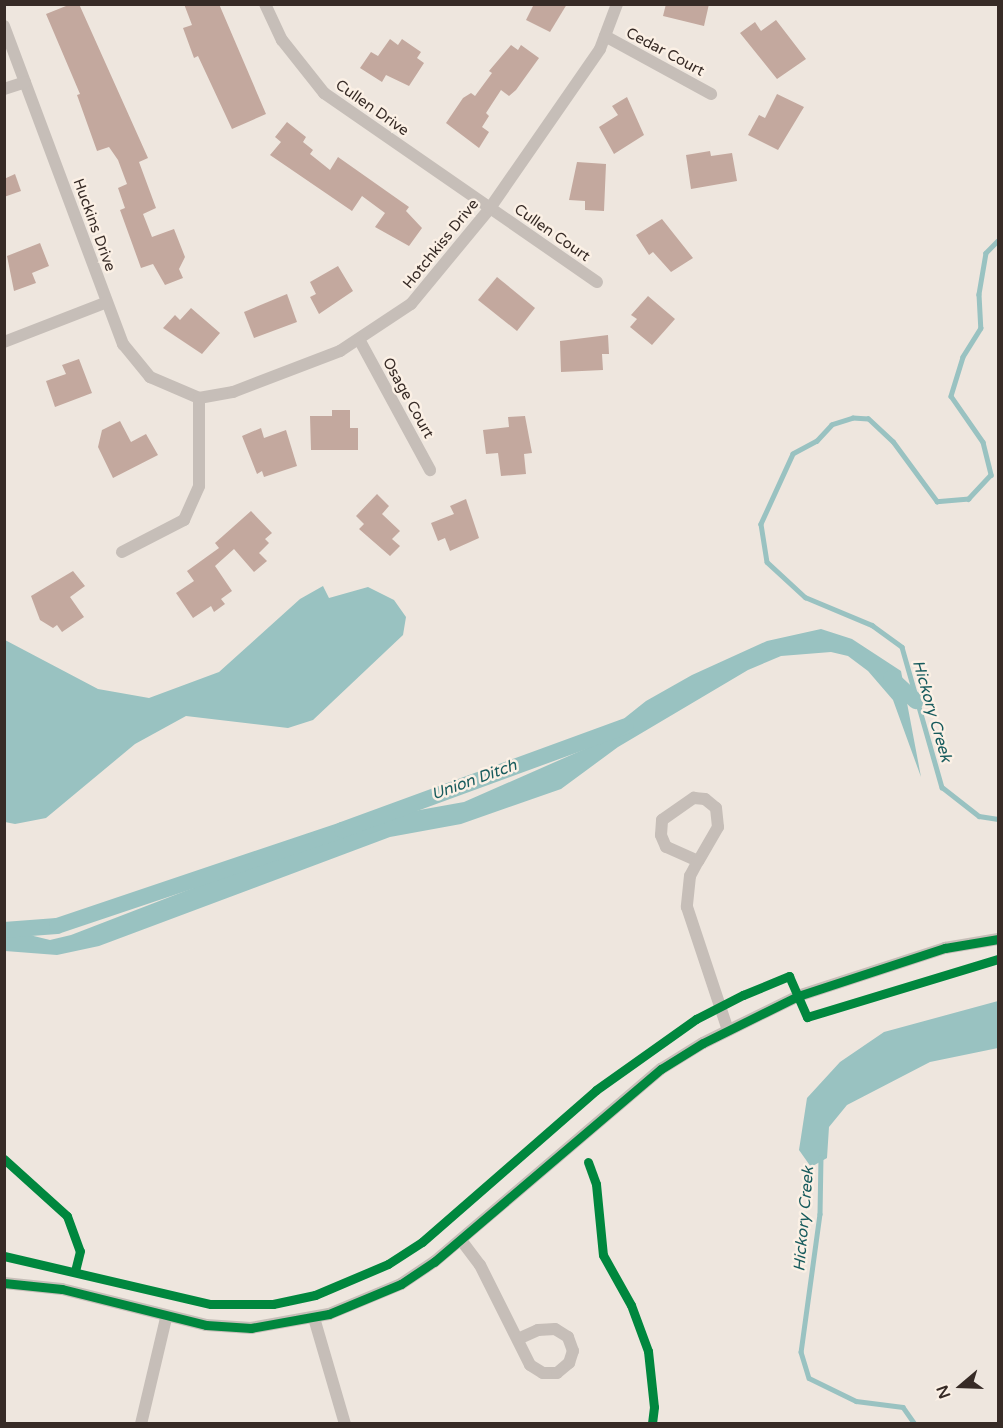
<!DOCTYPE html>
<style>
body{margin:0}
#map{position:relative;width:1003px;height:1428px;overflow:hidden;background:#eee6de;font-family:"Varela Round",sans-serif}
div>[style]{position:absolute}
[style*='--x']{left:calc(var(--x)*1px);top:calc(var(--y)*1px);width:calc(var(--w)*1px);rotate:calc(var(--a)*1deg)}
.water>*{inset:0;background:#99c2c1}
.stream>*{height:4.5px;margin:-2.25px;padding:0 2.25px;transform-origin:2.25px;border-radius:2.25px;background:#99c2c1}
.canal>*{height:16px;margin:-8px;padding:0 8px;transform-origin:8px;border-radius:8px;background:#99c2c1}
.building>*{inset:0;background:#c3a89e}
.minor>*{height:12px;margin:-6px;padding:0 6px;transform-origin:6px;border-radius:6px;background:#c6beb8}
.cycleway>*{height:9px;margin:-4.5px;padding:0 4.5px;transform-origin:4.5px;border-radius:4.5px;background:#00873e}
span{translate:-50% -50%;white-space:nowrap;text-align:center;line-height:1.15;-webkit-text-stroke:5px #fbf0e5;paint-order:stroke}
.street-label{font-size:15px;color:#372b26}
.water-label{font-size:16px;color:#175b5d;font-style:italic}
.frame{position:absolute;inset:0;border:6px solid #372b26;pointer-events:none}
.north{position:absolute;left:931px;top:1356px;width:60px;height:60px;-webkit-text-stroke:4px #fbf0e5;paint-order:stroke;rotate:251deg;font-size:16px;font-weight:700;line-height:24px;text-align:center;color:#372b26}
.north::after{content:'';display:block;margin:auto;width:21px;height:27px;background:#372b26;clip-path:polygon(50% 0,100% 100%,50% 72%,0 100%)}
</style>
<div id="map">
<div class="water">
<i style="clip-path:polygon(323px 586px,329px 598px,368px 587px,394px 600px,406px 617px,403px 635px,313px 720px,288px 728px,186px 716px,135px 744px,46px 818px,15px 824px,5px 822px,5px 640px,98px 689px,149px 698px,219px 672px,300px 599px)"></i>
<i style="clip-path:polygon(821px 629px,852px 639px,901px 671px,921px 777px,893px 700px,868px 671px,848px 656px,831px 652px,781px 656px,748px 670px,618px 747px,561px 789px,461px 824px,390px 837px,99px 946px,57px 955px,5px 951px,5px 929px,50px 940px,71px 935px,318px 840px,414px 811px,464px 802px,587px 748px,646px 701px,692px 675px,767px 641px)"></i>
<i style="clip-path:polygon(998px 1001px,998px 1048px,930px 1062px,847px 1105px,829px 1127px,827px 1158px,811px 1167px,799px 1150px,807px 1098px,840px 1062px,884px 1032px)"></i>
</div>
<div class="stream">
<i style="--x:998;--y:241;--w:17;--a:135"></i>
<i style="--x:986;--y:253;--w:42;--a:99.7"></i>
<i style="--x:979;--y:294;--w:34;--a:87"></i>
<i style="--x:981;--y:328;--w:34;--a:122"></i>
<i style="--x:963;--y:357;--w:41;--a:107.1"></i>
<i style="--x:951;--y:396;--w:56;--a:55.2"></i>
<i style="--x:983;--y:442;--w:34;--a:76"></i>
<i style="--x:991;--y:475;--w:33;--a:133"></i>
<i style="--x:969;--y:499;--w:32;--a:175"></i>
<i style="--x:937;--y:502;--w:74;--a:-126.3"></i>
<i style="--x:893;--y:442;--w:34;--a:-137"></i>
<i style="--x:868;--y:419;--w:15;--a:-176"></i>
<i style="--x:853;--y:418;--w:22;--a:162"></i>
<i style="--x:832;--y:425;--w:22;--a:133"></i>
<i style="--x:817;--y:441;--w:27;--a:152"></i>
<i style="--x:793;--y:454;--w:77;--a:114.6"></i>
<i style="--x:761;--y:524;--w:38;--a:81"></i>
<i style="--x:767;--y:562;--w:52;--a:42.6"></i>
<i style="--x:805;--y:597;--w:73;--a:22.7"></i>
<i style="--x:872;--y:625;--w:37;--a:36"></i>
<i style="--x:902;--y:647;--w:146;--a:74.1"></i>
<i style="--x:942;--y:787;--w:47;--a:38.1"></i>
<i style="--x:979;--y:816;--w:19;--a:9"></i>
<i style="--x:821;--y:1157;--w:57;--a:91"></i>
<i style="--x:820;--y:1214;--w:139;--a:97.8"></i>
<i style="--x:801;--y:1352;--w:27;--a:73"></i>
<i style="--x:809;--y:1378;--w:52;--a:26.1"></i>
<i style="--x:856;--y:1401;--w:47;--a:7.3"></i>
<i style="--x:903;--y:1407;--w:21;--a:55"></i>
</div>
<div class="canal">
<i style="--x:891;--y:678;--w:34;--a:43"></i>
<i style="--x:4;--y:930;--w:53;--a:-4.3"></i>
<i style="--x:57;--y:926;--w:301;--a:-18.6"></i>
<i style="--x:342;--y:830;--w:302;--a:-20.1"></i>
</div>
<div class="building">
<i style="clip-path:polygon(71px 4px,79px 4px,148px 158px,139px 162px,156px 208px,143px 214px,152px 237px,174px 229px,185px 257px,179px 269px,183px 278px,165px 285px,153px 264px,141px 268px,120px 210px,125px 208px,118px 188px,127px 184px,118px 160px,109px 147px,97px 151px,77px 95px,80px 94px,46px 14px)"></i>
<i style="clip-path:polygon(184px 4px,219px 4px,266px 114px,232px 129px,198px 56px,194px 58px,183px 28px,192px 25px)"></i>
<i style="clip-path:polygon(534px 4px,567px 4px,550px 32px,526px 20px)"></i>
<i style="clip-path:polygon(666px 4px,709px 4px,704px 26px,663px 16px)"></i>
<i style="clip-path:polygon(776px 20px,806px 59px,777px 79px,740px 33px,755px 22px,761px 31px)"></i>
<i style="clip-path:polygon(390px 39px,398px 45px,402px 39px,421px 52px,417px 58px,424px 63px,409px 86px,386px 75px,382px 82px,360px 68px,371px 52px,378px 56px)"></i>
<i style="clip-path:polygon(511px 45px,518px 50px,521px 45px,539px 58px,516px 90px,509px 96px,501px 90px,486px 113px,489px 116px,482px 127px,489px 132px,479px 148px,446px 123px,463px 98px,471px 93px,475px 96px,492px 73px,489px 71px)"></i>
<i style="clip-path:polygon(777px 94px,804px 107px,778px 150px,748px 135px,759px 115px,765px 118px)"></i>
<i style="clip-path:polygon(627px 97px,644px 135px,614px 154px,599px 127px,618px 115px,612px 106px)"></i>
<i style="clip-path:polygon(287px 122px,306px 137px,303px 142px,313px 150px,310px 154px,330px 170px,338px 157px,409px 207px,406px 211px,422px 228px,409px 246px,375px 227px,385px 213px,362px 196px,352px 211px,270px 155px,281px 142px,275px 137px)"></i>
<i style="clip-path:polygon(710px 151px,711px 156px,732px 153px,737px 181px,691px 189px,686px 155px)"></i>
<i style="clip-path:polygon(577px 162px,606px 164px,604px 211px,585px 210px,585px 201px,569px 200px)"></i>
<i style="clip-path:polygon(15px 174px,21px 191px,4px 197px,4px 179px)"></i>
<i style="clip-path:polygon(662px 219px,693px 258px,671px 272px,653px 252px,649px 255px,636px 235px)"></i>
<i style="clip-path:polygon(40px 243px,49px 266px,32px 273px,36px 283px,14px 291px,7px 256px)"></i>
<i style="clip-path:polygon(338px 266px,353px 291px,319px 314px,310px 297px,316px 294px,310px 282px)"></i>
<i style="clip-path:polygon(497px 277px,535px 308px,517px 331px,478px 300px)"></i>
<i style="clip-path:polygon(287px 294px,297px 322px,254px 338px,244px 312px)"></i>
<i style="clip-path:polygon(648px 296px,675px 319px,652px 345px,630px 327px,637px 319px,631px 315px)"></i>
<i style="clip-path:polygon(191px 308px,220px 333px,202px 354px,163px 328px,175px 315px,180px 320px)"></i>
<i style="clip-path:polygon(608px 335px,609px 354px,602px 354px,603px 370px,561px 372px,560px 341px)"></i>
<i style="clip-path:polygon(79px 359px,92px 393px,55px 407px,46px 381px,66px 374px,62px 365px)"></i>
<i style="clip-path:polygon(332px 410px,350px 410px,350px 428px,358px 428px,358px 450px,311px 450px,310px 416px,332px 416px)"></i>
<i style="clip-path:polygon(525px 416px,532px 453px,524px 454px,526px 474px,501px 476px,498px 453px,486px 454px,483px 430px,509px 427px,508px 417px)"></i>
<i style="clip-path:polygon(120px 421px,131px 442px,146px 434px,158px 455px,113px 478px,98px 447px,102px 430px)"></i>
<i style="clip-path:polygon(261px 428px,264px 438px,286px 430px,297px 466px,264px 477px,262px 471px,257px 474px,242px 436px)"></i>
<i style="clip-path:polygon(377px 494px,389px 506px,382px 514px,400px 531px,392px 539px,400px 546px,390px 556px,359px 529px,364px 524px,356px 516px)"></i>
<i style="clip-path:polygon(466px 499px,479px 538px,450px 551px,445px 538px,438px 541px,431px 523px,454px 514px,450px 506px)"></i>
<i style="clip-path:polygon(251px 511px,272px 533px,265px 539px,269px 543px,259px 553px,267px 561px,254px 572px,234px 549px,215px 566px,232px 591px,221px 599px,225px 604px,214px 612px,211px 606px,193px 618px,176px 593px,194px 581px,187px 571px,219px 548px,215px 543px)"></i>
<i style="clip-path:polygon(73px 571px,85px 586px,70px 597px,84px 617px,62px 632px,57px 625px,53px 628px,40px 620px,31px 596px)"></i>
</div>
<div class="minor">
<i style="--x:265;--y:4;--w:40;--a:65"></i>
<i style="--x:282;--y:40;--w:68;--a:51.6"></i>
<i style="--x:324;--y:93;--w:332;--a:34.7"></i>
<i style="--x:4;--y:26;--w:340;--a:69.5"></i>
<i style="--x:123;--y:344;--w:43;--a:50.7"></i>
<i style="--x:150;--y:377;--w:53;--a:23.2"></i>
<i style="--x:199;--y:398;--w:35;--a:-10"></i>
<i style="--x:233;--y:392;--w:115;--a:-21"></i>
<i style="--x:340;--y:351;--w:85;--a:-33.5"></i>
<i style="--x:411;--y:304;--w:124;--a:-50.5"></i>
<i style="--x:490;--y:208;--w:193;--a:-55.3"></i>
<i style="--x:600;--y:49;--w:48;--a:-69.3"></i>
<i style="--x:605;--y:36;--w:121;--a:28.7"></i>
<i style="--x:4;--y:89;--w:22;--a:-18"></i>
<i style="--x:360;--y:341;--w:147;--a:61.5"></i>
<i style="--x:4;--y:342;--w:110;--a:-21.2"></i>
<i style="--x:122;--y:552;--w:70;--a:-27.3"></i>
<i style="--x:184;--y:520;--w:37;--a:-66"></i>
<i style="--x:199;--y:486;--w:88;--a:-90"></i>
<i style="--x:698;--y:861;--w:35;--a:-156"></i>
<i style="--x:666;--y:847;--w:13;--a:-113"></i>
<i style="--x:661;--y:835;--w:15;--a:-86"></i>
<i style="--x:662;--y:820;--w:39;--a:-35"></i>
<i style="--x:694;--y:798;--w:11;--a:5"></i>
<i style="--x:705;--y:799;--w:14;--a:39"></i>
<i style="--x:716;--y:808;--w:19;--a:84"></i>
<i style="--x:718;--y:827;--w:39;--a:120"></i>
<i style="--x:698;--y:861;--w:17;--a:118"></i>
<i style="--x:690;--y:876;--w:31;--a:96"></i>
<i style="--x:687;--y:907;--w:130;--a:71.6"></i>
<i style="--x:461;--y:1240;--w:31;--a:53"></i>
<i style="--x:480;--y:1265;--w:112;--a:63.4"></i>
<i style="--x:530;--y:1365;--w:15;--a:32"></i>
<i style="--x:543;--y:1373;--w:14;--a:0"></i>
<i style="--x:557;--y:1373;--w:16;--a:-40"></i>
<i style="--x:569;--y:1363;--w:13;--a:-72"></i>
<i style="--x:573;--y:1351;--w:15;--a:-110"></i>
<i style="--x:568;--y:1337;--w:15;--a:-148"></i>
<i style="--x:555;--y:1329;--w:17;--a:177"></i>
<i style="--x:538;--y:1330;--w:22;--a:156"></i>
<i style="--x:4;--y:1283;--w:58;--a:5.9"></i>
<i style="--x:62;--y:1289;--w:148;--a:14"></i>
<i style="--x:206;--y:1325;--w:45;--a:3.8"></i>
<i style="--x:251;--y:1328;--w:79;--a:-10.2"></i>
<i style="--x:329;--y:1314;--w:78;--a:-22.6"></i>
<i style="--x:401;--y:1284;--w:40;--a:-34"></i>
<i style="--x:434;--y:1262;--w:298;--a:-40.4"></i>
<i style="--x:661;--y:1069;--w:49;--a:-31.8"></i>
<i style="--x:703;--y:1043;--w:106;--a:-26.3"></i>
<i style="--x:798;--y:996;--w:155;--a:-18.1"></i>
<i style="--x:945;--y:948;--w:54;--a:-9.6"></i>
<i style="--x:314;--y:1318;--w:110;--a:73.7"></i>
<i style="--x:141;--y:1424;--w:109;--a:-76.7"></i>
</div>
<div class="cycleway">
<i style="--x:4;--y:1159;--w:85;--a:42.1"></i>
<i style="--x:67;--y:1216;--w:37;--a:70"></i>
<i style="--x:80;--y:1251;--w:21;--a:104"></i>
<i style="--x:588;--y:1162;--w:23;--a:70"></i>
<i style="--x:596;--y:1184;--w:71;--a:84.4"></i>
<i style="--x:603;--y:1255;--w:57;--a:60.8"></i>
<i style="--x:631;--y:1305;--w:49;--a:69.7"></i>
<i style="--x:648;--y:1351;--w:56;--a:83.9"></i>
<i style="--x:654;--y:1407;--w:17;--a:97"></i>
<i style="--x:4;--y:1256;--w:212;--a:13.1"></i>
<i style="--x:211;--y:1304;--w:62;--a:0"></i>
<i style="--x:273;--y:1304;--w:43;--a:-12.1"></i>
<i style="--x:315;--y:1295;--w:79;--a:-23"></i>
<i style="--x:388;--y:1264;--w:40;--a:-32.9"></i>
<i style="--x:422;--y:1242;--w:231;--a:-41.1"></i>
<i style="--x:596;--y:1090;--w:123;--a:-35.4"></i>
<i style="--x:696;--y:1019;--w:53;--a:-27.1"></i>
<i style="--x:743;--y:995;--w:50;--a:-22.4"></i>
<i style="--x:789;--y:976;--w:45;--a:66.3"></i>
<i style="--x:807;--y:1017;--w:200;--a:-16.9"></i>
<i style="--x:4;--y:1283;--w:58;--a:5.9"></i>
<i style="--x:62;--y:1289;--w:148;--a:14"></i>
<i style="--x:206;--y:1325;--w:45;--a:3.8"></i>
<i style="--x:251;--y:1328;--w:79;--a:-10.2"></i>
<i style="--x:329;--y:1314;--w:78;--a:-22.6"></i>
<i style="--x:401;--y:1284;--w:40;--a:-34"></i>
<i style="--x:434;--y:1262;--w:298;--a:-40.4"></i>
<i style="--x:661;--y:1069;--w:49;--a:-31.8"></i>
<i style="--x:703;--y:1043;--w:106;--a:-26.3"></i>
<i style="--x:798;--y:996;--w:155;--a:-18.1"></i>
<i style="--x:945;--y:948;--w:54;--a:-9.6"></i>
</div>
<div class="street-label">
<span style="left:665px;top:52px;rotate:28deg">Cedar Court</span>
<span style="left:372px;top:108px;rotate:35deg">Cullen Drive</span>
<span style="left:94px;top:225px;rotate:70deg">Huckins Drive</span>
<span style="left:552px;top:233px;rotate:35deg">Cullen Court</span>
<span style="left:441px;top:244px;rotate:-51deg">Hotchkiss Drive</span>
<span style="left:408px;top:398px;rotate:61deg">Osage Court</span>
</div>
<div class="water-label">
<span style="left:932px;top:711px;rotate:74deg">Hickory Creek</span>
<span style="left:474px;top:780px;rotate:-20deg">Union Ditch</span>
<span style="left:804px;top:1219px;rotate:-85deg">Hickory Creek</span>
</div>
<div class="frame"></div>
<div class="north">N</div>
</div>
